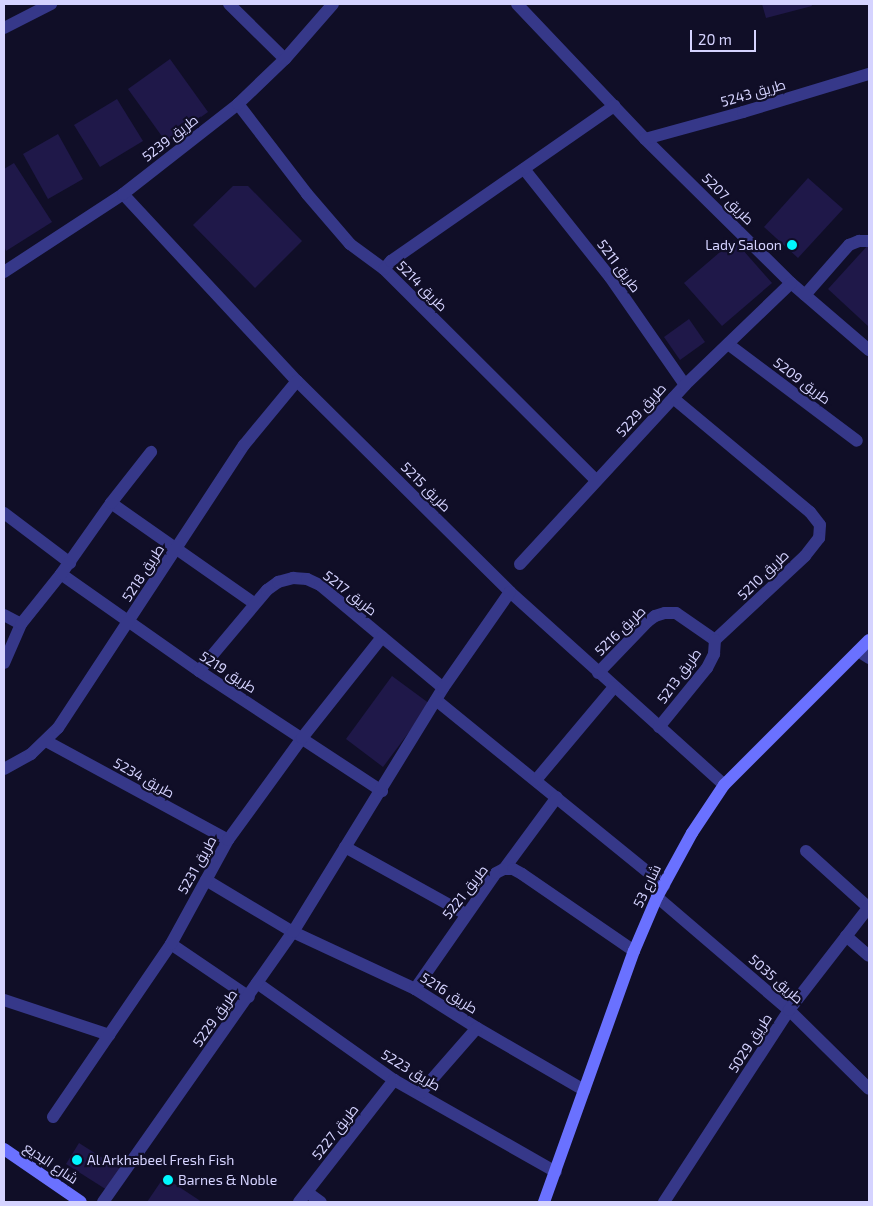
<!DOCTYPE html>
<meta charset="utf-8">
<style>
body{margin:0}
#map{position:relative;width:873px;height:1206px;overflow:hidden;background:#100e27;font-family:"Exo 2",Cairo,sans-serif}
div>[style]{position:absolute}
[style*='--x']{left:calc(var(--x)*1px);top:calc(var(--y)*1px);width:calc(var(--w)*1px);rotate:calc(var(--a)*1deg)}
.building>*{inset:0;background:#1f1849}
.street>*{height:12px;margin:-6px;padding:0 6px;transform-origin:6px;border-radius:6px;background:#363889}
.secondary>*{height:12px;margin:-6px;padding:0 6px;transform-origin:6px;border-radius:6px;background:#6a71ff}
.dots>*{width:14px;height:14px;translate:-50% -50%;box-sizing:border-box;border:2px solid #100e27;border-radius:50%}
span{translate:-50% -50%;white-space:nowrap;text-align:center;line-height:1.15;-webkit-text-stroke:4.5px #100e27;paint-order:stroke}
.street-label{font-size:14px;color:#d5d3ff}
.poi-label{font-size:14px;color:#d5d3ff}
.right{translate:-100% -50%;text-align:right}
.left{translate:0 -50%;text-align:left}
.frame{position:absolute;inset:0;border:5px solid #d5d3ff;pointer-events:none}
.scale{position:absolute;left:690px;top:30px;width:66px;height:22px;box-sizing:border-box;border:2px solid #d5d3ff;border-top:0;padding-left:6px;font-size:15px;line-height:18px;white-space:nowrap;color:#d5d3ff;-webkit-text-stroke:4px #100e27;paint-order:stroke}
</style>
<div id="map">
<div class="building">
<i style="clip-path:polygon(762px 4px,811px 4px,812px 6px,766px 18px)"></i>
<i style="clip-path:polygon(170px 59px,208px 112px,166px 142px,128px 89px)"></i>
<i style="clip-path:polygon(117px 99px,143px 141px,100px 167px,74px 125px)"></i>
<i style="clip-path:polygon(58px 134px,83px 179px,48px 199px,23px 154px)"></i>
<i style="clip-path:polygon(14px 163px,52px 222px,6px 251px,4px 246px,4px 169px)"></i>
<i style="clip-path:polygon(808px 178px,843px 209px,798px 258px,764px 227px)"></i>
<i style="clip-path:polygon(233px 186px,248px 186px,302px 241px,255px 288px,193px 225px)"></i>
<i style="clip-path:polygon(734px 240px,772px 283px,722px 326px,684px 283px)"></i>
<i style="clip-path:polygon(869px 244px,869px 327px,828px 289px)"></i>
<i style="clip-path:polygon(689px 319px,705px 342px,680px 360px,664px 337px)"></i>
<i style="clip-path:polygon(392px 676px,430px 704px,383px 767px,346px 739px)"></i>
<i style="clip-path:polygon(79px 1143px,120px 1169px,107px 1190px,66px 1164px)"></i>
<i style="clip-path:polygon(164px 1177px,202px 1202px,147px 1202px)"></i>
</div>
<div class="street">
<i style="--x:229;--y:4;--w:78;--a:44.5"></i>
<i style="--x:517;--y:4;--w:186;--a:46.5"></i>
<i style="--x:645;--y:139;--w:205;--a:44.6"></i>
<i style="--x:791;--y:283;--w:103;--a:40.7"></i>
<i style="--x:4;--y:28;--w:53;--a:-27.1"></i>
<i style="--x:238;--y:104;--w:113;--a:52.5"></i>
<i style="--x:307;--y:194;--w:66;--a:49.3"></i>
<i style="--x:350;--y:244;--w:42;--a:36.3"></i>
<i style="--x:384;--y:269;--w:299;--a:44.9"></i>
<i style="--x:645;--y:139;--w:102;--a:-15.4"></i>
<i style="--x:743;--y:112;--w:132;--a:-16.8"></i>
<i style="--x:524;--y:169;--w:138;--a:51.5"></i>
<i style="--x:610;--y:277;--w:131;--a:55.2"></i>
<i style="--x:123;--y:194;--w:255;--a:47.1"></i>
<i style="--x:297;--y:381;--w:300;--a:44.7"></i>
<i style="--x:510;--y:592;--w:288;--a:42"></i>
<i style="--x:384;--y:269;--w:11;--a:-49"></i>
<i style="--x:391;--y:261;--w:272;--a:-34.8"></i>
<i style="--x:4;--y:272;--w:142;--a:-33.2"></i>
<i style="--x:123;--y:194;--w:146;--a:-38"></i>
<i style="--x:238;--y:104;--w:65;--a:-43.8"></i>
<i style="--x:285;--y:59;--w:73;--a:-48.9"></i>
<i style="--x:805;--y:295;--w:67;--a:-48.7"></i>
<i style="--x:849;--y:245;--w:11;--a:-22"></i>
<i style="--x:859;--y:241;--w:10;--a:0"></i>
<i style="--x:728;--y:344;--w:161;--a:36.9"></i>
<i style="--x:673;--y:398;--w:178;--a:39.8"></i>
<i style="--x:810;--y:512;--w:16;--a:52"></i>
<i style="--x:820;--y:525;--w:13;--a:94"></i>
<i style="--x:819;--y:538;--w:23;--a:128"></i>
<i style="--x:805;--y:556;--w:123;--a:137"></i>
<i style="--x:111;--y:503;--w:174;--a:35"></i>
<i style="--x:4;--y:513;--w:83;--a:37.1"></i>
<i style="--x:520;--y:564;--w:243;--a:-47.3"></i>
<i style="--x:685;--y:385;--w:147;--a:-43.9"></i>
<i style="--x:61;--y:574;--w:169;--a:35.1"></i>
<i style="--x:199;--y:671;--w:219;--a:33.3"></i>
<i style="--x:4;--y:615;--w:19;--a:28"></i>
<i style="--x:858;--y:651;--w:13;--a:32"></i>
<i style="--x:4;--y:663;--w:43;--a:-66.4"></i>
<i style="--x:21;--y:624;--w:64;--a:-51.3"></i>
<i style="--x:61;--y:574;--w:87;--a:-54.8"></i>
<i style="--x:111;--y:503;--w:65;--a:-51.9"></i>
<i style="--x:199;--y:671;--w:106;--a:-50"></i>
<i style="--x:267;--y:590;--w:14;--a:-36"></i>
<i style="--x:278;--y:582;--w:16;--a:-15"></i>
<i style="--x:293;--y:578;--w:14;--a:4"></i>
<i style="--x:307;--y:579;--w:14;--a:25"></i>
<i style="--x:320;--y:585;--w:160;--a:39.9"></i>
<i style="--x:598;--y:673;--w:71;--a:-46.1"></i>
<i style="--x:647;--y:622;--w:10;--a:-37"></i>
<i style="--x:655;--y:616;--w:10;--a:-17"></i>
<i style="--x:665;--y:613;--w:11;--a:0"></i>
<i style="--x:676;--y:613;--w:47;--a:34.7"></i>
<i style="--x:436;--y:700;--w:294;--a:39.1"></i>
<i style="--x:659;--y:727;--w:76;--a:-50.9"></i>
<i style="--x:707;--y:668;--w:16;--a:-63"></i>
<i style="--x:714;--y:654;--w:14;--a:-86"></i>
<i style="--x:46;--y:741;--w:207;--a:28.5"></i>
<i style="--x:4;--y:769;--w:31;--a:-29"></i>
<i style="--x:31;--y:754;--w:37;--a:-44"></i>
<i style="--x:58;--y:728;--w:339;--a:-56.7"></i>
<i style="--x:244;--y:445;--w:83;--a:-50.4"></i>
<i style="--x:536;--y:780;--w:121;--a:-50"></i>
<i style="--x:345;--y:847;--w:138;--a:29"></i>
<i style="--x:806;--y:851;--w:85;--a:42.1"></i>
<i style="--x:504;--y:869;--w:89;--a:-53.6"></i>
<i style="--x:206;--y:880;--w:101;--a:30.9"></i>
<i style="--x:293;--y:932;--w:135;--a:25"></i>
<i style="--x:415;--y:989;--w:73;--a:32.2"></i>
<i style="--x:477;--y:1028;--w:124;--a:30.1"></i>
<i style="--x:657;--y:897;--w:174;--a:40.6"></i>
<i style="--x:789;--y:1010;--w:112;--a:44.6"></i>
<i style="--x:846;--y:936;--w:30;--a:41"></i>
<i style="--x:171;--y:944;--w:94;--a:34.2"></i>
<i style="--x:257;--y:983;--w:168;--a:35.3"></i>
<i style="--x:394;--y:1080;--w:186;--a:29.6"></i>
<i style="--x:415;--y:989;--w:141;--a:-55.1"></i>
<i style="--x:496;--y:873;--w:9;--a:-27"></i>
<i style="--x:504;--y:869;--w:9;--a:0"></i>
<i style="--x:513;--y:869;--w:10;--a:29"></i>
<i style="--x:522;--y:874;--w:136;--a:34.5"></i>
<i style="--x:4;--y:1000;--w:111;--a:18.4"></i>
<i style="--x:420;--y:1093;--w:86;--a:-48.8"></i>
<i style="--x:53;--y:1117;--w:209;--a:-55.7"></i>
<i style="--x:171;--y:944;--w:119;--a:-61.3"></i>
<i style="--x:228;--y:840;--w:126;--a:-54"></i>
<i style="--x:302;--y:738;--w:129;--a:-51.6"></i>
<i style="--x:307;--y:1192;--w:17;--a:36"></i>
<i style="--x:103;--y:1202;--w:330;--a:-54.9"></i>
<i style="--x:293;--y:932;--w:286;--a:-58.4"></i>
<i style="--x:443;--y:688;--w:117;--a:-55.1"></i>
<i style="--x:299;--y:1202;--w:155;--a:-52.1"></i>
<i style="--x:664;--y:1202;--w:229;--a:-56.9"></i>
<i style="--x:789;--y:1010;--w:130;--a:-52.2"></i>
</div>
<div class="secondary">
<i style="--x:4;--y:1149;--w:93;--a:34.5"></i>
<i style="--x:544;--y:1202;--w:267;--a:-70.3"></i>
<i style="--x:634;--y:951;--w:59;--a:-66.9"></i>
<i style="--x:657;--y:897;--w:73;--a:-61.3"></i>
<i style="--x:692;--y:833;--w:58;--a:-56.3"></i>
<i style="--x:724;--y:785;--w:205;--a:-45"></i>
</div>
<div class="dots">
<i style="left:792px;top:245px;background:#00f7fe"></i>
<i style="left:77px;top:1160px;background:#00f7fe"></i>
<i style="left:168px;top:1180px;background:#00f7fe"></i>
</div>
<div class="street-label">
<span style="left:753px;top:93px;rotate:-16deg">طريق 5243</span>
<span style="left:170px;top:138px;rotate:-38deg">طريق 5239</span>
<span style="left:728px;top:199px;rotate:45deg">طريق 5207</span>
<span style="left:619px;top:266px;rotate:53deg">طريق 5211</span>
<span style="left:422px;top:286px;rotate:45deg">طريق 5214</span>
<span style="left:802px;top:381px;rotate:37deg">طريق 5209</span>
<span style="left:641px;top:410px;rotate:-48deg">طريق 5229</span>
<span style="left:426px;top:487px;rotate:45deg">طريق 5215</span>
<span style="left:143px;top:573px;rotate:-57deg">طريق 5218</span>
<span style="left:763px;top:575px;rotate:-44deg">طريق 5210</span>
<span style="left:350px;top:593px;rotate:38deg">طريق 5217</span>
<span style="left:620px;top:631px;rotate:-44deg">طريق 5216</span>
<span style="left:228px;top:672px;rotate:33deg">طريق 5219</span>
<span style="left:679px;top:676px;rotate:-54deg">طريق 5213</span>
<span style="left:144px;top:778px;rotate:29deg">طريق 5234</span>
<span style="left:197px;top:865px;rotate:-61deg">طريق 5231</span>
<span style="left:647px;top:886px;rotate:-64deg">شارع 53</span>
<span style="left:465px;top:892px;rotate:-52deg">طريق 5221</span>
<span style="left:776px;top:979px;rotate:41deg">طريق 5035</span>
<span style="left:449px;top:993px;rotate:32deg">طريق 5216</span>
<span style="left:215px;top:1018px;rotate:-55deg">طريق 5229</span>
<span style="left:750px;top:1043px;rotate:-57deg">طريق 5029</span>
<span style="left:411px;top:1070px;rotate:31deg">طريق 5223</span>
<span style="left:335px;top:1132px;rotate:-52deg">طريق 5227</span>
<span style="left:51px;top:1163px;rotate:34deg">شارع البديع</span>
</div>
<div class="poi-label">
<span class="right" style="left:782px;top:245px">Lady Saloon</span>
<span class="left" style="left:87px;top:1160px">Al Arkhabeel Fresh Fish</span>
<span class="left" style="left:178px;top:1180px">Barnes &amp; Noble</span>
</div>
<div class="frame"></div>
<div class="scale">20 m</div>
</div>
